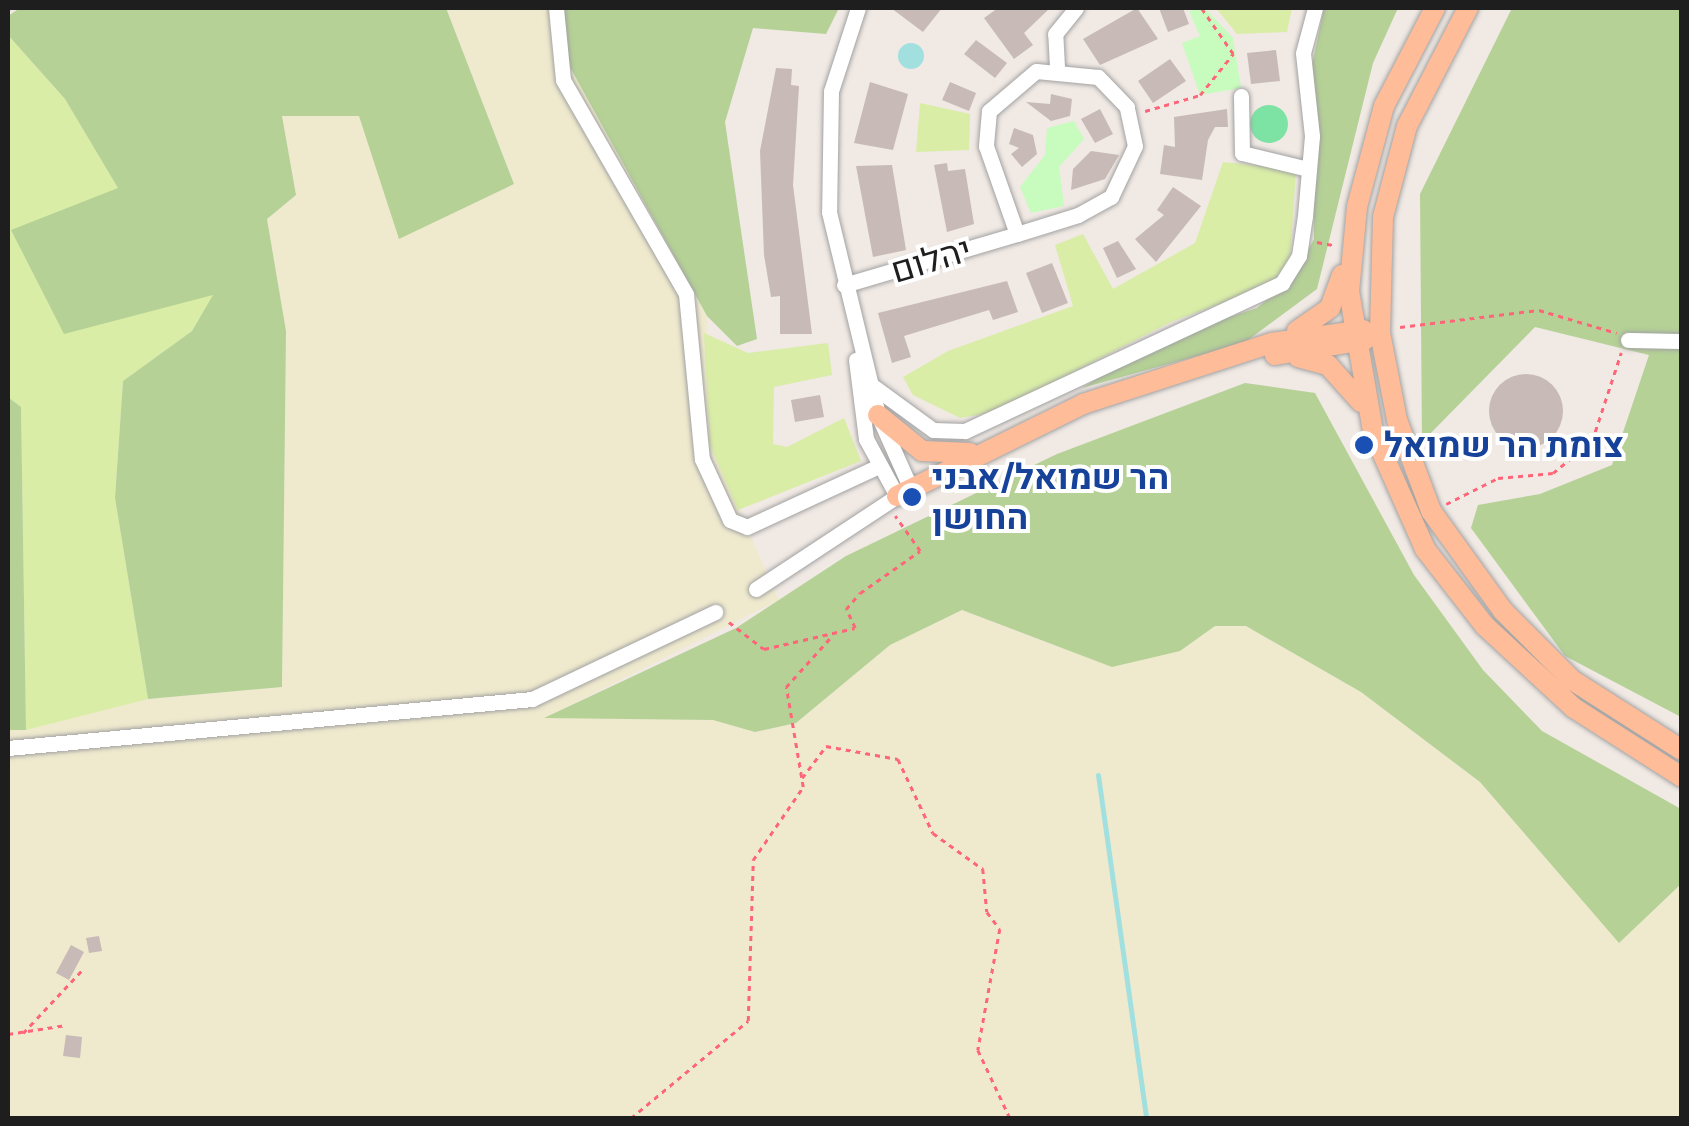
<!DOCTYPE html>
<meta charset="utf-8">
<style>
body{margin:0}
#map{position:relative;width:1689px;height:1126px;overflow:hidden;background:#f0e9e4;font-family:"DM Sans",Heebo,sans-serif}
div>[style]{position:absolute}
[style*='--x']{left:calc(var(--x)*1px);top:calc(var(--y)*1px);width:calc(var(--w)*1px);rotate:calc(var(--a)*1deg)}
.farmland>*{inset:0;background:#efeace}
.grass>*{inset:0;background:#d9eda7}
.forest>*{inset:0;background:#b5d196}
.park>*{inset:0;background:#c7fcbe}
.pitch>*{inset:0;background:#7de3a5}
.round{border-radius:50%}
.water>*{inset:0;background:#a2e0e0}
.stream>*{height:5px;margin:-2.5px;padding:0 2.5px;transform-origin:2.5px;border-radius:2.5px;background:#a2e0e0}
.building>*{inset:0;background:#c8bab7}
.path>*{height:2.5px;margin-top:-1.25px;transform-origin:0;background:repeating-linear-gradient(90deg,#ff6578 0 5px,transparent 0 10px)}
.roads{filter:drop-shadow(0 0 2px #a2a2a2) drop-shadow(0 0 2px #a2a2a2)}
.minor>*{height:15px;margin:-7.5px;padding:0 7.5px;transform-origin:7.5px;border-radius:7.5px;background:#fff}
.major>*{height:20px;margin:-10px;padding:0 10px;transform-origin:10px;border-radius:10px;background:#ffbc99}
.dots>*{width:28px;height:28px;translate:-50% -50%;box-sizing:border-box;border:5px solid #fff;border-radius:50%}
span{translate:-50% -50%;white-space:nowrap;text-align:center;line-height:1.15;-webkit-text-stroke:8px #fff;paint-order:stroke}
.street-label{font-size:35px;color:#1e1e1e}
.transit-label{font-size:35px;color:#164399;font-weight:700}
.left{translate:0 -50%;text-align:left}
.frame{position:absolute;inset:0;border:10px solid #1e1e1e;pointer-events:none}
</style>
<div id="map">
<div class="farmland">
<i style="clip-path:polygon(446px 8px,564px 8px,565px 58px,707px 316px,710px 445px,779px 600px,547px 717px,713px 720px,755px 732px,796px 723px,890px 645px,962px 610px,1061px 648px,1180px 651px,1215px 626px,1246px 626px,1361px 692px,1480px 782px,1619px 942px,1681px 884px,1681px 1118px,8px 1118px,8px 730px,148px 699px,282px 687px,286px 331px,267px 219px,296px 195px,282px 115px,359px 116px,514px 183px)"></i>
</div>
<div class="grass">
<i style="clip-path:polygon(1216px 8px,1292px 8px,1287px 32px,1237px 34px)"></i>
<i style="clip-path:polygon(8px 35px,65px 99px,119px 189px,214px 294px,192px 331px,123px 381px,115px 498px,148px 699px,26px 730px,21px 407px,8px 397px)"></i>
<i style="clip-path:polygon(920px 103px,970px 114px,969px 150px,916px 152px)"></i>
<i style="clip-path:polygon(1223px 162px,1296px 170px,1290px 259px,1271px 285px,1171px 322px,995px 412px,960px 418px,913px 395px,903px 377px,948px 351px,1073px 306px,1055px 245px,1083px 234px,1113px 289px,1195px 243px)"></i>
<i style="clip-path:polygon(704px 333px,748px 353px,828px 343px,832px 375px,774px 387px,773px 444px,787px 447px,844px 418px,861px 461px,738px 510px,710px 445px)"></i>
</div>
<div class="forest">
<i style="clip-path:polygon(20px 8px,446px 8px,514px 184px,399px 239px,359px 116px,282px 116px,296px 195px,267px 219px,286px 331px,282px 687px,148px 699px,115px 498px,123px 381px,192px 331px,213px 295px,64px 334px,11px 230px,118px 188px,65px 99px,8px 35px,8px 16px)"></i>
<i style="clip-path:polygon(564px 8px,839px 8px,826px 34px,753px 28px,725px 122px,757px 339px,737px 346px,707px 316px,565px 58px)"></i>
<i style="clip-path:polygon(1324px 8px,1398px 8px,1373px 63px,1317px 289px,1244px 343px,1082px 388px,1159px 340px,1257px 308px,1294px 277px,1314px 239px,1311px 70px)"></i>
<i style="clip-path:polygon(1512px 8px,1681px 8px,1681px 717px,1565px 656px,1471px 528px,1478px 505px,1540px 494px,1612px 465px,1649px 355px,1535px 327px,1422px 442px,1420px 194px)"></i>
<i style="clip-path:polygon(1245px 383px,1315px 393px,1414px 575px,1483px 670px,1542px 731px,1681px 809px,1681px 884px,1619px 943px,1480px 782px,1361px 692px,1246px 626px,1215px 626px,1180px 651px,1112px 667px,962px 610px,890px 645px,796px 723px,755px 732px,713px 720px,544px 718px,736px 628px,846px 556px,1057px 454px)"></i>
<i style="clip-path:polygon(8px 397px,21px 407px,26px 730px,8px 730px)"></i>
</div>
<div class="park">
<i style="clip-path:polygon(1205px 8px,1233px 38px,1241px 88px,1200px 95px,1182px 43px,1200px 36px,1189px 11px)"></i>
<i style="clip-path:polygon(1074px 121px,1084px 139px,1059px 167px,1064px 206px,1031px 213px,1020px 187px,1045px 155px,1047px 128px)"></i>
</div>
<div class="pitch">
<i class="round" style="left:1250px;top:105px;width:38px;height:38px"></i>
</div>
<div class="water">
<i class="round" style="left:898px;top:43px;width:26px;height:26px"></i>
</div>
<div class="stream">
<i style="--x:1098;--y:775;--w:346;--a:82"></i>
</div>
<div class="building">
<i style="clip-path:polygon(891px 8px,942px 8px,923px 32px)"></i>
<i style="clip-path:polygon(998px 8px,1050px 8px,1024px 33px,1033px 45px,1014px 59px,984px 18px)"></i>
<i style="clip-path:polygon(1137px 8px,1158px 39px,1100px 65px,1083px 39px)"></i>
<i style="clip-path:polygon(1159px 8px,1183px 8px,1189px 24px,1168px 32px)"></i>
<i style="clip-path:polygon(976px 40px,1007px 63px,995px 78px,964px 54px)"></i>
<i style="clip-path:polygon(1276px 50px,1280px 81px,1251px 84px,1247px 53px)"></i>
<i style="clip-path:polygon(1170px 59px,1186px 81px,1153px 103px,1138px 81px)"></i>
<i style="clip-path:polygon(776px 68px,792px 69px,791px 85px,799px 86px,793px 185px,812px 334px,780px 334px,780px 296px,771px 297px,764px 255px,760px 151px)"></i>
<i style="clip-path:polygon(870px 82px,908px 94px,893px 150px,854px 143px)"></i>
<i style="clip-path:polygon(950px 82px,976px 93px,969px 111px,942px 100px)"></i>
<i style="clip-path:polygon(1051px 94px,1072px 99px,1070px 116px,1051px 121px,1026px 102px,1050px 104px)"></i>
<i style="clip-path:polygon(1100px 109px,1113px 134px,1095px 143px,1081px 119px)"></i>
<i style="clip-path:polygon(1227px 109px,1228px 127px,1215px 127px,1208px 140px,1202px 180px,1160px 174px,1164px 145px,1175px 147px,1174px 117px)"></i>
<i style="clip-path:polygon(1014px 128px,1033px 135px,1037px 154px,1022px 167px,1011px 154px,1019px 148px,1009px 144px)"></i>
<i style="clip-path:polygon(1091px 151px,1119px 155px,1105px 179px,1071px 190px,1073px 169px)"></i>
<i style="clip-path:polygon(947px 163px,948px 171px,965px 169px,974px 224px,947px 232px,934px 165px)"></i>
<i style="clip-path:polygon(892px 165px,906px 250px,873px 257px,856px 166px)"></i>
<i style="clip-path:polygon(1173px 187px,1201px 206px,1156px 262px,1135px 239px,1164px 215px,1157px 210px)"></i>
<i style="clip-path:polygon(1118px 241px,1136px 269px,1117px 278px,1103px 248px)"></i>
<i style="clip-path:polygon(1052px 263px,1068px 303px,1042px 313px,1026px 273px)"></i>
<i style="clip-path:polygon(1007px 281px,1018px 312px,993px 320px,989px 310px,904px 336px,911px 357px,892px 363px,878px 313px)"></i>
<i class="round" style="left:1489px;top:374px;width:74px;height:74px"></i>
<i style="clip-path:polygon(820px 395px,824px 417px,795px 422px,791px 400px)"></i>
<i style="clip-path:polygon(99px 936px,102px 951px,89px 953px,86px 938px)"></i>
<i style="clip-path:polygon(71px 945px,84px 952px,69px 980px,56px 973px)"></i>
<i style="clip-path:polygon(66px 1035px,82px 1037px,80px 1058px,63px 1056px)"></i>
</div>
<div class="path">
<i style="--x:1145;--y:111;--w:57;--a:-16.2"></i>
<i style="--x:1200;--y:95;--w:53;--a:-51.2"></i>
<i style="--x:1233;--y:54;--w:56;--a:-124.8"></i>
<i style="--x:1317;--y:242;--w:16;--a:11"></i>
<i style="--x:1400;--y:327;--w:140;--a:-7"></i>
<i style="--x:1539;--y:310;--w:81;--a:16.4"></i>
<i style="--x:1446;--y:504;--w:58;--a:-26.6"></i>
<i style="--x:1498;--y:478;--w:55;--a:-5.2"></i>
<i style="--x:1553;--y:473;--w:50;--a:-39.4"></i>
<i style="--x:1592;--y:441;--w:93;--a:-71.8"></i>
<i style="--x:729;--y:622;--w:44;--a:37.6"></i>
<i style="--x:764;--y:649;--w:93;--a:-13"></i>
<i style="--x:855;--y:628;--w:21;--a:-115"></i>
<i style="--x:846;--y:609;--w:21;--a:-49"></i>
<i style="--x:860;--y:593;--w:73;--a:-35"></i>
<i style="--x:920;--y:551;--w:43;--a:-125.5"></i>
<i style="--x:802;--y:778;--w:40;--a:-53"></i>
<i style="--x:826;--y:746;--w:73;--a:10.2"></i>
<i style="--x:898;--y:759;--w:82;--a:64.7"></i>
<i style="--x:933;--y:833;--w:62;--a:35.8"></i>
<i style="--x:983;--y:869;--w:43;--a:84.7"></i>
<i style="--x:987;--y:912;--w:21;--a:53"></i>
<i style="--x:1000;--y:929;--w:123;--a:100.3"></i>
<i style="--x:978;--y:1050;--w:75;--a:64.8"></i>
<i style="--x:23;--y:1033;--w:88;--a:-46.8"></i>
<i style="--x:8;--y:1034;--w:59;--a:-8.8"></i>
<i style="--x:631;--y:1118;--w:152;--a:-39.7"></i>
<i style="--x:748;--y:1021;--w:161;--a:-88.2"></i>
<i style="--x:753;--y:860;--w:88;--a:-55.6"></i>
<i style="--x:803;--y:787;--w:101;--a:-99.6"></i>
<i style="--x:786;--y:687;--w:67;--a:-48"></i>
</div>
<div class="roads">
<div class="minor">
<i style="--x:556;--y:8;--w:72;--a:84.4"></i>
<i style="--x:563;--y:80;--w:247;--a:60.1"></i>
<i style="--x:686;--y:294;--w:166;--a:84.5"></i>
<i style="--x:702;--y:459;--w:67;--a:65.3"></i>
<i style="--x:730;--y:520;--w:18;--a:22"></i>
<i style="--x:747;--y:527;--w:145;--a:-24.8"></i>
<i style="--x:858;--y:8;--w:87;--a:108"></i>
<i style="--x:831;--y:91;--w:121;--a:90.9"></i>
<i style="--x:829;--y:212;--w:209;--a:76.4"></i>
<i style="--x:878;--y:415;--w:81;--a:66"></i>
<i style="--x:1057;--y:67;--w:33;--a:-93"></i>
<i style="--x:1055;--y:34;--w:33;--a:-51"></i>
<i style="--x:1241;--y:96;--w:57;--a:89"></i>
<i style="--x:1242;--y:153;--w:68;--a:13.6"></i>
<i style="--x:844;--y:285;--w:180;--a:-16.4"></i>
<i style="--x:1017;--y:234;--w:64;--a:-17.3"></i>
<i style="--x:1078;--y:215;--w:38;--a:-29"></i>
<i style="--x:1111;--y:197;--w:56;--a:-64.8"></i>
<i style="--x:1135;--y:146;--w:40;--a:-102"></i>
<i style="--x:1127;--y:107;--w:42;--a:-134"></i>
<i style="--x:1098;--y:77;--w:62;--a:-174.5"></i>
<i style="--x:1036;--y:71;--w:62;--a:139.6"></i>
<i style="--x:989;--y:111;--w:35;--a:95"></i>
<i style="--x:986;--y:146;--w:93;--a:70.6"></i>
<i style="--x:1628;--y:340;--w:54;--a:1.1"></i>
<i style="--x:870;--y:384;--w:78;--a:36.1"></i>
<i style="--x:933;--y:430;--w:32;--a:2"></i>
<i style="--x:965;--y:431;--w:350;--a:-25"></i>
<i style="--x:1282;--y:283;--w:32;--a:-58"></i>
<i style="--x:1299;--y:256;--w:40;--a:-81.5"></i>
<i style="--x:1305;--y:216;--w:80;--a:-85"></i>
<i style="--x:1312;--y:136;--w:83;--a:-96.2"></i>
<i style="--x:1303;--y:53;--w:47;--a:-75.1"></i>
<i style="--x:756;--y:589;--w:169;--a:-33.4"></i>
<i style="--x:897;--y:496;--w:65;--a:-118.5"></i>
<i style="--x:866;--y:439;--w:80;--a:-97.2"></i>
<i style="--x:8;--y:748;--w:526;--a:-5.34"></i>
<i style="--x:532;--y:699;--w:203;--a:-25.4"></i>
</div>
<div class="major">
<i style="--x:1435;--y:8;--w:110;--a:117.5"></i>
<i style="--x:1384;--y:106;--w:105;--a:105"></i>
<i style="--x:1357;--y:207;--w:84;--a:95.4"></i>
<i style="--x:1349;--y:291;--w:143;--a:80.3"></i>
<i style="--x:1373;--y:432;--w:128;--a:66"></i>
<i style="--x:1425;--y:549;--w:98;--a:52.1"></i>
<i style="--x:1485;--y:626;--w:121;--a:42.7"></i>
<i style="--x:1574;--y:708;--w:128;--a:32.6"></i>
<i style="--x:1468;--y:8;--w:133;--a:117.3"></i>
<i style="--x:1407;--y:126;--w:94;--a:104.8"></i>
<i style="--x:1383;--y:217;--w:116;--a:91.5"></i>
<i style="--x:1380;--y:333;--w:89;--a:78.9"></i>
<i style="--x:1397;--y:420;--w:97;--a:69.5"></i>
<i style="--x:1431;--y:511;--w:123;--a:54.2"></i>
<i style="--x:1503;--y:611;--w:98;--a:45"></i>
<i style="--x:1572;--y:680;--w:130;--a:32.5"></i>
<i style="--x:1297;--y:331;--w:40;--a:-34.9"></i>
<i style="--x:1330;--y:308;--w:35;--a:-70"></i>
<i style="--x:1275;--y:355;--w:91;--a:-9.5"></i>
<i style="--x:1298;--y:357;--w:31;--a:15"></i>
<i style="--x:1328;--y:365;--w:50;--a:48.3"></i>
<i style="--x:878;--y:415;--w:57;--a:39.3"></i>
<i style="--x:922;--y:451;--w:48;--a:2.4"></i>
<i style="--x:897;--y:496;--w:208;--a:-26.3"></i>
<i style="--x:1083;--y:404;--w:199;--a:-17.9"></i>
<i style="--x:1272;--y:343;--w:92;--a:-8.1"></i>
</div>
</div>
<div class="dots">
<i style="left:1364px;top:445px;background:#1a4fb4"></i>
<i style="left:912px;top:497px;background:#1a4fb4"></i>
</div>
<div class="street-label">
<span style="left:931px;top:260px;rotate:-17deg">יהלום</span>
</div>
<div class="transit-label">
<span class="left" style="left:1384px;top:445px">צומת הר שמואל</span>
<span class="left" style="left:932px;top:497px">הר שמואל/אבני<br>החושן</span>
</div>
<div class="frame"></div>
</div>
